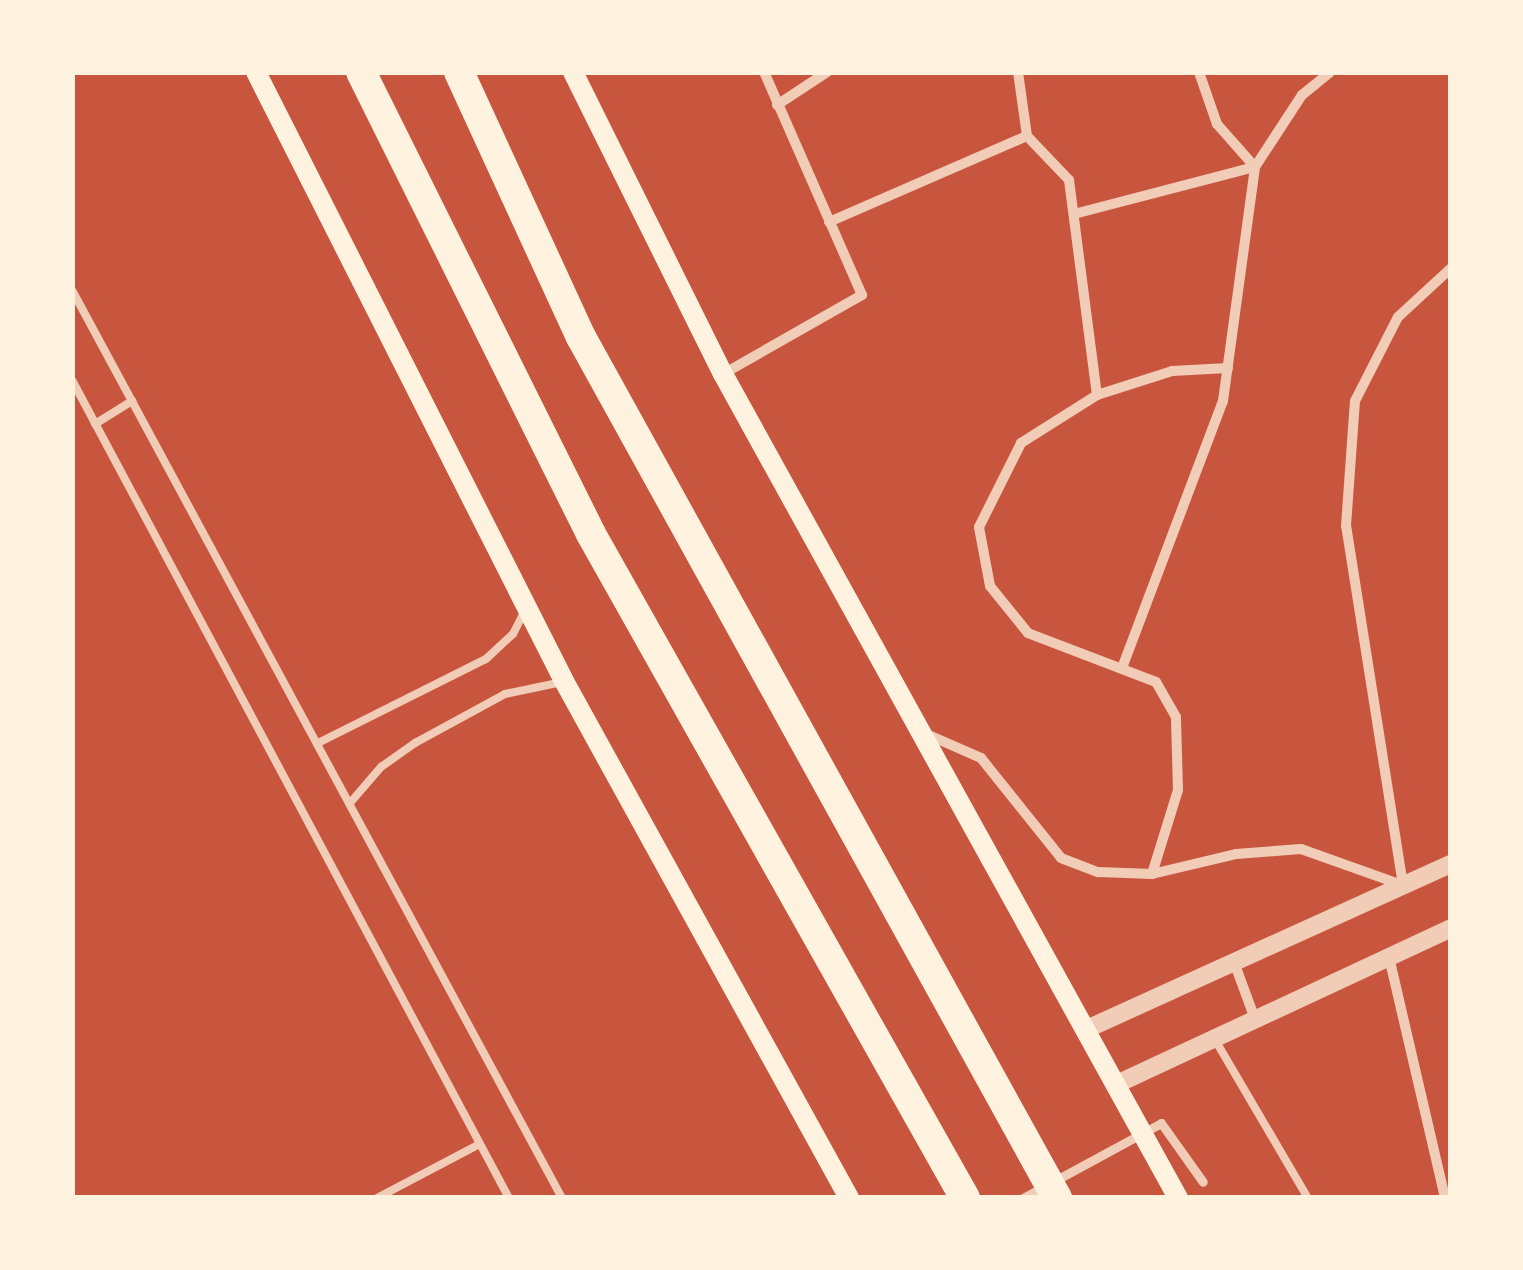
<!DOCTYPE html>
<style>
body{margin:0}
#map{position:relative;width:1523px;height:1270px;overflow:hidden;background:#c8553d;font-family:"Titillium Web",sans-serif}
div>[style]{position:absolute}
[style*='--x']{left:calc(var(--x)*1px);top:calc(var(--y)*1px);width:calc(var(--w)*1px);rotate:calc(var(--a)*1deg)}
.service>*{height:8px;margin:-4px;padding:0 4px;transform-origin:4px;border-radius:4px;background:#f1ccb7}
.pedestrian>*{height:9px;margin:-4.5px;padding:0 4.5px;transform-origin:4.5px;border-radius:4.5px;background:#f1ccb7}
.minor>*{height:10px;margin:-5px;padding:0 5px;transform-origin:5px;border-radius:5px;background:#f1ccb7}
.tertiary>*{height:18px;margin:-9px;padding:0 9px;transform-origin:9px;border-radius:9px;background:#f1ccb7}
.secondary>*{height:20px;margin:-10px;padding:0 10px;transform-origin:10px;border-radius:10px;background:#fff3e0}
.motorway>*{height:30px;margin:-15px;padding:0 15px;transform-origin:15px;border-radius:15px;background:#fff3e0}
span{translate:-50% -50%;white-space:nowrap;text-align:center;line-height:1.15;-webkit-text-stroke:10px #fff3e0;paint-order:stroke}
.frame{position:absolute;inset:0;border:75px solid #fff3e0;pointer-events:none}
</style>
<div id="map">
<div class="service">
<i style="--x:72;--y:290;--w:1032;--a:61.65"></i>
<i style="--x:72;--y:380;--w:927;--a:61.89"></i>
<i style="--x:95;--y:424;--w:44;--a:-31.9"></i>
<i style="--x:318;--y:743;--w:188;--a:-26.6"></i>
<i style="--x:486;--y:659;--w:37;--a:-43"></i>
<i style="--x:513;--y:634;--w:27;--a:-63"></i>
<i style="--x:350;--y:803;--w:48;--a:-49.3"></i>
<i style="--x:381;--y:767;--w:42;--a:-35.2"></i>
<i style="--x:415;--y:743;--w:102;--a:-28.6"></i>
<i style="--x:505;--y:694;--w:58;--a:-11.9"></i>
<i style="--x:1214;--y:1038;--w:186;--a:59.6"></i>
<i style="--x:377;--y:1198;--w:116;--a:-27.7"></i>
</div>
<div class="pedestrian">
<i style="--x:1023;--y:1198;--w:157;--a:-28.5"></i>
<i style="--x:1161;--y:1123;--w:72;--a:54.6"></i>
</div>
<div class="minor">
<i style="--x:1018;--y:72;--w:65;--a:82"></i>
<i style="--x:1027;--y:136;--w:61;--a:46.3"></i>
<i style="--x:1069;--y:180;--w:217;--a:82.6"></i>
<i style="--x:777;--y:105;--w:60;--a:-33.4"></i>
<i style="--x:1074;--y:214;--w:187;--a:-14.6"></i>
<i style="--x:1255;--y:167;--w:57;--a:-131.5"></i>
<i style="--x:1217;--y:124;--w:55;--a:-109.1"></i>
<i style="--x:829;--y:222;--w:216;--a:-23.5"></i>
<i style="--x:723;--y:374;--w:160;--a:-29.6"></i>
<i style="--x:862;--y:295;--w:244;--a:-113.7"></i>
<i style="--x:1122;--y:668;--w:285;--a:-69.3"></i>
<i style="--x:1223;--y:401;--w:236;--a:-82.2"></i>
<i style="--x:1255;--y:167;--w:86;--a:-56.9"></i>
<i style="--x:1302;--y:95;--w:36;--a:-39"></i>
<i style="--x:924;--y:733;--w:62;--a:23.7"></i>
<i style="--x:981;--y:758;--w:128;--a:51.3"></i>
<i style="--x:1061;--y:858;--w:40;--a:21"></i>
<i style="--x:1098;--y:872;--w:54;--a:2.1"></i>
<i style="--x:1152;--y:874;--w:86;--a:-13.4"></i>
<i style="--x:1236;--y:854;--w:65;--a:-4.4"></i>
<i style="--x:1301;--y:849;--w:107;--a:19.6"></i>
<i style="--x:1152;--y:874;--w:88;--a:-72.8"></i>
<i style="--x:1178;--y:790;--w:73;--a:-91.6"></i>
<i style="--x:1176;--y:717;--w:40;--a:-119.7"></i>
<i style="--x:1156;--y:682;--w:137;--a:-159.1"></i>
<i style="--x:1028;--y:633;--w:60;--a:-129"></i>
<i style="--x:990;--y:586;--w:60;--a:-100.6"></i>
<i style="--x:979;--y:527;--w:94;--a:-63.4"></i>
<i style="--x:1021;--y:443;--w:90;--a:-32.3"></i>
<i style="--x:1097;--y:395;--w:79;--a:-17.7"></i>
<i style="--x:1172;--y:371;--w:56;--a:-3.1"></i>
<i style="--x:1403;--y:885;--w:363;--a:-99"></i>
<i style="--x:1346;--y:526;--w:125;--a:-85.9"></i>
<i style="--x:1355;--y:401;--w:94;--a:-62.9"></i>
<i style="--x:1398;--y:317;--w:71;--a:-42.7"></i>
<i style="--x:1389;--y:957;--w:247;--a:76.9"></i>
<i style="--x:1234;--y:962;--w:61;--a:69.8"></i>
</div>
<div class="tertiary">
<i style="--x:1089;--y:1028;--w:397;--a:-24.4"></i>
<i style="--x:1119;--y:1083;--w:365;--a:-25"></i>
</div>
<div class="secondary">
<i style="--x:256;--y:72;--w:682;--a:63.17"></i>
<i style="--x:564;--y:681;--w:590;--a:61.13"></i>
<i style="--x:573;--y:72;--w:337;--a:63.6"></i>
<i style="--x:723;--y:374;--w:941;--a:61.09"></i>
</div>
<div class="motorway">
<i style="--x:361;--y:72;--w:516;--a:63.53"></i>
<i style="--x:591;--y:534;--w:762;--a:60.61"></i>
<i style="--x:459;--y:72;--w:292;--a:65.3"></i>
<i style="--x:581;--y:337;--w:984;--a:61.06"></i>
</div>
<div class="frame"></div>
</div>
